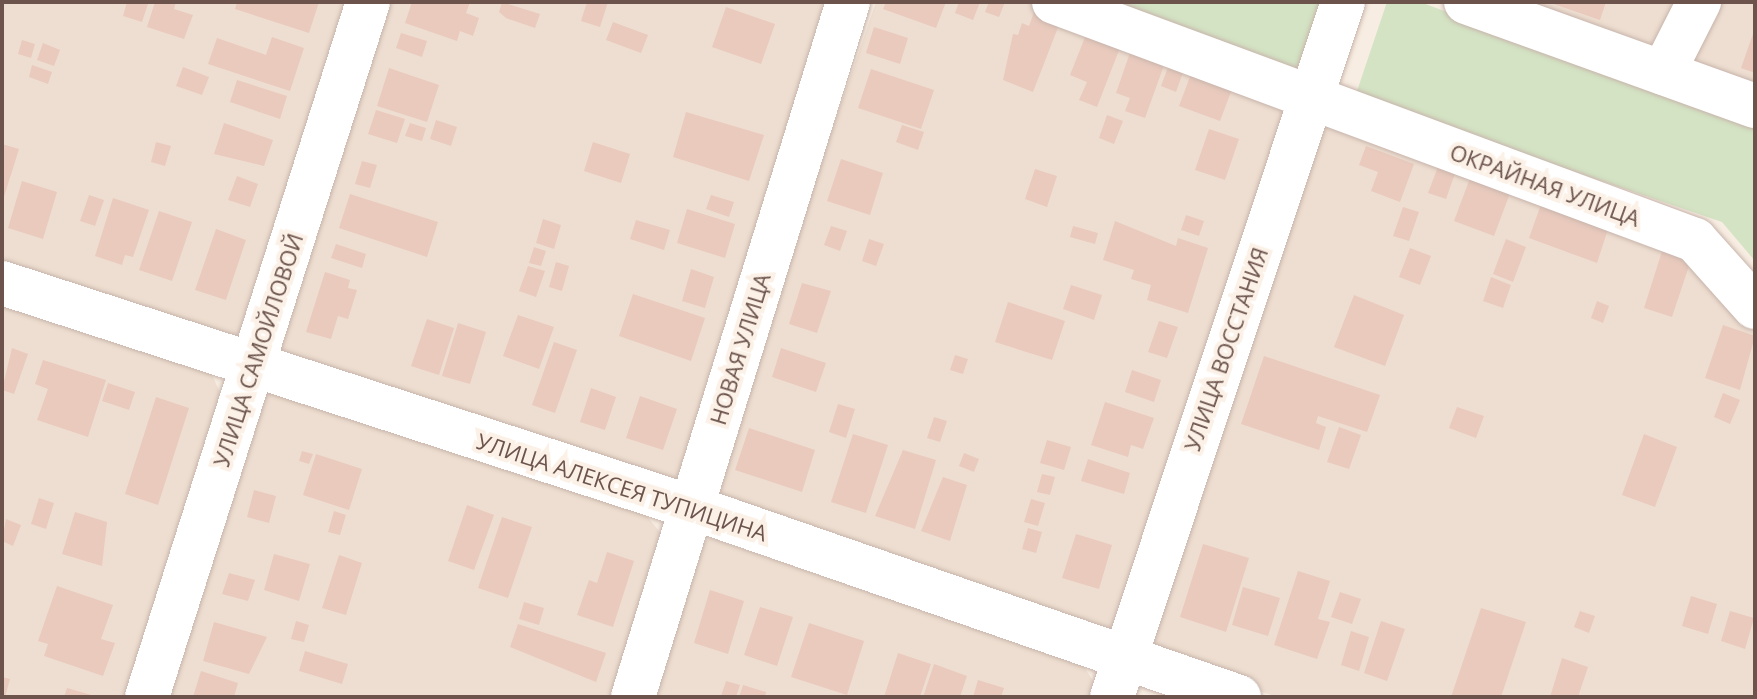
<!DOCTYPE html>
<meta charset="utf-8">
<style>
body{margin:0}
#map{position:relative;width:1757px;height:699px;overflow:hidden;background:#f8ede2;font-family:"Open Sans",sans-serif}
div>[style]{position:absolute}
[style*='--x']{left:calc(var(--x)*1px);top:calc(var(--y)*1px);width:calc(var(--w)*1px);rotate:calc(var(--a)*1deg)}
.residential>*{inset:0;background:#eeded1}
.green>*{inset:0;background:#d3e3c3}
.building>*{inset:0;background:#e9cabd}
.roads{filter:drop-shadow(0 0 2px #c7b4ab) drop-shadow(0 0 2px #c7b4ab)}
.minor>*{height:44px;margin:-22px;padding:0 22px;transform-origin:22px;border-radius:22px;background:#fff}
span{translate:-50% -50%;white-space:nowrap;text-align:center;line-height:1.15;-webkit-text-stroke:8px #fcf1e7;paint-order:stroke}
.street-label{font-size:22px;color:#6c544c}
.frame{position:absolute;inset:0;border:4px solid #6c544c;pointer-events:none}
</style>
<div id="map">
<div class="residential">
<i style="clip-path:polygon(2px 2px,360px 2px,235px 351px,2px 273px)"></i>
<i style="clip-path:polygon(388px 2px,834px 2px,683px 481px,284px 369px,276px 346px)"></i>
<i style="clip-path:polygon(876px 2px,1025px 2px,1290px 101px,1118px 635px,719px 511px,710px 485px)"></i>
<i style="clip-path:polygon(1519px 2px,1755px 2px,1755px 90px)"></i>
<i style="clip-path:polygon(1323px 120px,1692px 254px,1755px 324px,1755px 697px,1277px 697px,1145px 653px)"></i>
<i style="clip-path:polygon(2px 304px,211px 373px,225px 403px,133px 697px,2px 697px)"></i>
<i style="clip-path:polygon(265px 391px,646px 515px,671px 546px,625px 697px,157px 697px)"></i>
<i style="clip-path:polygon(711px 538px,1083px 665px,1103px 697px,647px 697px,691px 549px)"></i>
</div>
<div class="green">
<i style="clip-path:polygon(1108px 2px,1323px 2px,1298px 73px)"></i>
<i style="clip-path:polygon(1387px 2px,1420px 2px,1755px 126px,1755px 261px,1722px 222px,1355px 97px)"></i>
</div>
<div class="building">
<i style="clip-path:polygon(127px 2px,148px 4px,142px 22px,123px 16px)"></i>
<i style="clip-path:polygon(155px 2px,176px 2px,174px 9px,193px 15px,184px 39px,147px 27px)"></i>
<i style="clip-path:polygon(237px 2px,319px 2px,309px 33px,235px 9px)"></i>
<i style="clip-path:polygon(412px 2px,470px 2px,466px 13px,479px 18px,473px 36px,460px 31px,457px 41px,405px 23px)"></i>
<i style="clip-path:polygon(502px 2px,540px 14px,535px 28px,506px 18px,499px 12px)"></i>
<i style="clip-path:polygon(587px 2px,608px 2px,600px 27px,581px 21px)"></i>
<i style="clip-path:polygon(886px 2px,946px 2px,936px 28px,883px 9px)"></i>
<i style="clip-path:polygon(959px 2px,980px 2px,973px 20px,955px 13px)"></i>
<i style="clip-path:polygon(989px 2px,1005px 2px,999px 17px,985px 12px)"></i>
<i style="clip-path:polygon(1548px 2px,1606px 2px,1600px 20px)"></i>
<i style="clip-path:polygon(726px 7px,775px 24px,761px 64px,712px 47px)"></i>
<i style="clip-path:polygon(1036px 7px,1062px 17px,1033px 92px,1003px 80px,1013px 34px,1018px 35px,1022px 23px,1029px 26px)"></i>
<i style="clip-path:polygon(613px 22px,648px 35px,641px 53px,606px 40px)"></i>
<i style="clip-path:polygon(874px 27px,908px 38px,900px 64px,866px 53px)"></i>
<i style="clip-path:polygon(1089px 27px,1123px 40px,1097px 107px,1079px 100px,1087px 82px,1070px 75px)"></i>
<i style="clip-path:polygon(1755px 28px,1755px 73px,1741px 68px)"></i>
<i style="clip-path:polygon(401px 33px,427px 41px,422px 57px,396px 48px)"></i>
<i style="clip-path:polygon(272px 37px,304px 48px,290px 91px,208px 64px,217px 38px,266px 55px)"></i>
<i style="clip-path:polygon(22px 40px,35px 44px,31px 58px,18px 54px)"></i>
<i style="clip-path:polygon(43px 43px,60px 50px,54px 66px,37px 60px)"></i>
<i style="clip-path:polygon(1133px 44px,1167px 57px,1145px 118px,1125px 111px,1130px 98px,1116px 93px)"></i>
<i style="clip-path:polygon(1170px 62px,1185px 67px,1176px 92px,1161px 86px)"></i>
<i style="clip-path:polygon(32px 65px,52px 72px,48px 84px,29px 77px)"></i>
<i style="clip-path:polygon(1194px 66px,1235px 81px,1220px 121px,1179px 106px)"></i>
<i style="clip-path:polygon(183px 67px,209px 77px,202px 95px,176px 86px)"></i>
<i style="clip-path:polygon(389px 68px,439px 85px,427px 122px,377px 106px)"></i>
<i style="clip-path:polygon(871px 69px,934px 90px,921px 129px,858px 108px)"></i>
<i style="clip-path:polygon(237px 80px,287px 96px,280px 119px,230px 102px)"></i>
<i style="clip-path:polygon(376px 110px,405px 119px,397px 143px,368px 134px)"></i>
<i style="clip-path:polygon(686px 112px,764px 135px,749px 181px,673px 157px)"></i>
<i style="clip-path:polygon(1107px 115px,1123px 121px,1114px 144px,1099px 138px)"></i>
<i style="clip-path:polygon(436px 120px,457px 127px,451px 146px,430px 139px)"></i>
<i style="clip-path:polygon(224px 123px,273px 140px,264px 166px,214px 154px)"></i>
<i style="clip-path:polygon(410px 123px,426px 128px,422px 141px,405px 136px)"></i>
<i style="clip-path:polygon(902px 125px,924px 132px,918px 150px,896px 142px)"></i>
<i style="clip-path:polygon(1209px 129px,1239px 139px,1225px 180px,1195px 170px)"></i>
<i style="clip-path:polygon(156px 142px,171px 146px,165px 166px,151px 162px)"></i>
<i style="clip-path:polygon(593px 142px,630px 154px,621px 183px,584px 171px)"></i>
<i style="clip-path:polygon(2px 144px,19px 149px,3px 200px,2px 200px)"></i>
<i style="clip-path:polygon(1366px 146px,1414px 164px,1400px 202px,1371px 191px,1378px 172px,1359px 165px)"></i>
<i style="clip-path:polygon(841px 159px,883px 173px,870px 215px,827px 201px)"></i>
<i style="clip-path:polygon(1441px 159px,1458px 165px,1446px 199px,1428px 193px)"></i>
<i style="clip-path:polygon(362px 161px,377px 165px,370px 188px,355px 184px)"></i>
<i style="clip-path:polygon(1035px 169px,1057px 176px,1047px 207px,1025px 199px)"></i>
<i style="clip-path:polygon(1473px 170px,1513px 185px,1494px 236px,1454px 221px)"></i>
<i style="clip-path:polygon(237px 176px,258px 184px,250px 207px,228px 200px)"></i>
<i style="clip-path:polygon(22px 181px,57px 192px,43px 239px,8px 228px)"></i>
<i style="clip-path:polygon(350px 194px,438px 222px,427px 257px,339px 228px)"></i>
<i style="clip-path:polygon(89px 195px,104px 200px,95px 226px,80px 221px)"></i>
<i style="clip-path:polygon(711px 195px,734px 202px,729px 217px,706px 209px)"></i>
<i style="clip-path:polygon(1544px 196px,1611px 220px,1597px 263px,1529px 238px)"></i>
<i style="clip-path:polygon(113px 198px,149px 210px,133px 257px,125px 255px,122px 265px,95px 256px)"></i>
<i style="clip-path:polygon(1403px 207px,1419px 212px,1409px 241px,1393px 236px)"></i>
<i style="clip-path:polygon(687px 209px,735px 224px,725px 258px,677px 243px)"></i>
<i style="clip-path:polygon(159px 211px,192px 222px,172px 281px,139px 270px)"></i>
<i style="clip-path:polygon(1186px 215px,1204px 221px,1199px 236px,1181px 230px)"></i>
<i style="clip-path:polygon(543px 219px,561px 225px,554px 249px,536px 243px)"></i>
<i style="clip-path:polygon(636px 220px,670px 230px,664px 250px,630px 239px)"></i>
<i style="clip-path:polygon(1115px 221px,1176px 246px,1178px 238px,1208px 248px,1188px 313px,1147px 300px,1151px 285px,1131px 279px,1134px 270px,1103px 260px)"></i>
<i style="clip-path:polygon(831px 226px,847px 231px,840px 251px,824px 245px)"></i>
<i style="clip-path:polygon(1073px 226px,1098px 233px,1095px 244px,1070px 237px)"></i>
<i style="clip-path:polygon(216px 229px,246px 240px,226px 300px,195px 290px)"></i>
<i style="clip-path:polygon(869px 239px,884px 244px,876px 266px,862px 261px)"></i>
<i style="clip-path:polygon(1506px 239px,1526px 247px,1513px 282px,1493px 274px)"></i>
<i style="clip-path:polygon(336px 244px,366px 254px,362px 268px,331px 258px)"></i>
<i style="clip-path:polygon(1664px 245px,1693px 254px,1672px 317px,1644px 308px)"></i>
<i style="clip-path:polygon(534px 247px,546px 251px,541px 266px,529px 263px)"></i>
<i style="clip-path:polygon(1410px 248px,1431px 256px,1420px 285px,1399px 277px)"></i>
<i style="clip-path:polygon(556px 262px,569px 266px,562px 291px,549px 287px)"></i>
<i style="clip-path:polygon(528px 266px,545px 271px,536px 297px,519px 291px)"></i>
<i style="clip-path:polygon(691px 269px,714px 277px,705px 308px,682px 301px)"></i>
<i style="clip-path:polygon(325px 272px,350px 280px,348px 288px,357px 290px,348px 319px,338px 316px,331px 339px,306px 332px)"></i>
<i style="clip-path:polygon(1491px 277px,1511px 285px,1503px 308px,1483px 301px)"></i>
<i style="clip-path:polygon(802px 283px,831px 291px,817px 333px,789px 324px)"></i>
<i style="clip-path:polygon(1071px 285px,1102px 295px,1094px 320px,1063px 309px)"></i>
<i style="clip-path:polygon(633px 294px,705px 318px,691px 361px,619px 336px)"></i>
<i style="clip-path:polygon(1354px 295px,1404px 315px,1385px 366px,1334px 347px)"></i>
<i style="clip-path:polygon(1597px 301px,1609px 306px,1603px 323px,1591px 318px)"></i>
<i style="clip-path:polygon(1008px 302px,1065px 321px,1052px 360px,995px 342px)"></i>
<i style="clip-path:polygon(518px 315px,554px 327px,539px 369px,503px 356px)"></i>
<i style="clip-path:polygon(427px 319px,454px 328px,439px 375px,411px 366px)"></i>
<i style="clip-path:polygon(1159px 321px,1178px 327px,1167px 358px,1148px 352px)"></i>
<i style="clip-path:polygon(458px 323px,486px 332px,470px 384px,442px 376px)"></i>
<i style="clip-path:polygon(1723px 325px,1755px 336px,1740px 390px,1705px 378px)"></i>
<i style="clip-path:polygon(554px 342px,577px 350px,555px 413px,532px 405px)"></i>
<i style="clip-path:polygon(12px 348px,28px 354px,14px 394px,2px 390px)"></i>
<i style="clip-path:polygon(781px 348px,826px 363px,816px 392px,772px 377px)"></i>
<i style="clip-path:polygon(955px 355px,968px 359px,963px 374px,950px 370px)"></i>
<i style="clip-path:polygon(1264px 356px,1380px 395px,1367px 432px,1318px 416px,1316px 423px,1326px 427px,1319px 450px,1241px 424px)"></i>
<i style="clip-path:polygon(43px 360px,106px 380px,88px 437px,37px 420px,48px 389px,35px 384px)"></i>
<i style="clip-path:polygon(1132px 370px,1161px 380px,1154px 402px,1125px 392px)"></i>
<i style="clip-path:polygon(108px 383px,135px 392px,129px 410px,102px 401px)"></i>
<i style="clip-path:polygon(591px 388px,616px 397px,605px 430px,580px 422px)"></i>
<i style="clip-path:polygon(1723px 393px,1740px 400px,1730px 424px,1714px 417px)"></i>
<i style="clip-path:polygon(640px 396px,677px 409px,663px 450px,626px 438px)"></i>
<i style="clip-path:polygon(156px 397px,189px 408px,158px 505px,125px 494px)"></i>
<i style="clip-path:polygon(1105px 402px,1154px 418px,1143px 449px,1131px 445px,1128px 457px,1091px 445px)"></i>
<i style="clip-path:polygon(838px 404px,855px 409px,846px 438px,829px 432px)"></i>
<i style="clip-path:polygon(1457px 407px,1484px 416px,1476px 438px,1449px 428px)"></i>
<i style="clip-path:polygon(934px 417px,947px 421px,940px 442px,927px 438px)"></i>
<i style="clip-path:polygon(1339px 427px,1361px 435px,1349px 469px,1327px 462px)"></i>
<i style="clip-path:polygon(749px 428px,815px 450px,802px 492px,735px 470px)"></i>
<i style="clip-path:polygon(853px 434px,888px 445px,866px 513px,831px 502px)"></i>
<i style="clip-path:polygon(1644px 434px,1677px 447px,1655px 507px,1622px 495px)"></i>
<i style="clip-path:polygon(1047px 440px,1071px 447px,1064px 470px,1040px 463px)"></i>
<i style="clip-path:polygon(903px 450px,936px 460px,915px 529px,875px 516px)"></i>
<i style="clip-path:polygon(302px 451px,313px 454px,309px 464px,299px 461px)"></i>
<i style="clip-path:polygon(964px 453px,979px 459px,974px 472px,959px 466px)"></i>
<i style="clip-path:polygon(316px 454px,362px 469px,349px 510px,303px 495px)"></i>
<i style="clip-path:polygon(1088px 459px,1130px 473px,1124px 494px,1081px 481px)"></i>
<i style="clip-path:polygon(1042px 474px,1055px 477px,1050px 495px,1037px 492px)"></i>
<i style="clip-path:polygon(943px 477px,967px 485px,950px 541px,921px 531px)"></i>
<i style="clip-path:polygon(254px 490px,276px 496px,269px 523px,247px 517px)"></i>
<i style="clip-path:polygon(39px 498px,54px 503px,46px 529px,31px 524px)"></i>
<i style="clip-path:polygon(1031px 499px,1045px 503px,1038px 526px,1024px 522px)"></i>
<i style="clip-path:polygon(467px 505px,494px 515px,474px 570px,448px 561px)"></i>
<i style="clip-path:polygon(334px 511px,346px 515px,340px 535px,328px 532px)"></i>
<i style="clip-path:polygon(75px 512px,107px 522px,102px 566px,62px 554px)"></i>
<i style="clip-path:polygon(502px 517px,532px 527px,508px 598px,478px 588px)"></i>
<i style="clip-path:polygon(6px 519px,21px 525px,13px 546px,2px 541px)"></i>
<i style="clip-path:polygon(1028px 528px,1042px 532px,1036px 553px,1022px 549px)"></i>
<i style="clip-path:polygon(1076px 534px,1112px 545px,1099px 589px,1062px 578px)"></i>
<i style="clip-path:polygon(1203px 544px,1249px 558px,1226px 632px,1180px 617px)"></i>
<i style="clip-path:polygon(607px 552px,634px 561px,613px 627px,577px 615px,589px 580px,597px 583px)"></i>
<i style="clip-path:polygon(274px 554px,310px 564px,299px 601px,264px 590px)"></i>
<i style="clip-path:polygon(339px 555px,362px 563px,346px 615px,322px 608px)"></i>
<i style="clip-path:polygon(1298px 571px,1330px 581px,1318px 619px,1330px 622px,1317px 659px,1274px 645px)"></i>
<i style="clip-path:polygon(229px 573px,255px 580px,248px 601px,222px 594px)"></i>
<i style="clip-path:polygon(57px 586px,113px 605px,101px 639px,115px 643px,103px 676px,44px 656px,48px 644px,38px 641px)"></i>
<i style="clip-path:polygon(1243px 587px,1280px 598px,1268px 636px,1232px 625px)"></i>
<i style="clip-path:polygon(710px 590px,744px 601px,728px 654px,694px 643px)"></i>
<i style="clip-path:polygon(1340px 592px,1361px 599px,1352px 624px,1331px 617px)"></i>
<i style="clip-path:polygon(1691px 596px,1717px 604px,1708px 634px,1682px 626px)"></i>
<i style="clip-path:polygon(524px 602px,544px 608px,539px 625px,519px 619px)"></i>
<i style="clip-path:polygon(760px 607px,793px 617px,777px 666px,744px 655px)"></i>
<i style="clip-path:polygon(1481px 608px,1526px 622px,1501px 697px,1451px 697px)"></i>
<i style="clip-path:polygon(1580px 611px,1595px 616px,1589px 633px,1574px 627px)"></i>
<i style="clip-path:polygon(1730px 611px,1754px 618px,1745px 649px,1721px 641px)"></i>
<i style="clip-path:polygon(296px 621px,309px 625px,304px 642px,291px 639px)"></i>
<i style="clip-path:polygon(1381px 621px,1405px 629px,1387px 681px,1364px 673px)"></i>
<i style="clip-path:polygon(214px 622px,267px 637px,249px 674px,203px 661px)"></i>
<i style="clip-path:polygon(809px 623px,864px 641px,847px 695px,791px 677px)"></i>
<i style="clip-path:polygon(518px 624px,606px 653px,596px 682px,510px 647px)"></i>
<i style="clip-path:polygon(1351px 631px,1369px 637px,1359px 671px,1341px 665px)"></i>
<i style="clip-path:polygon(305px 651px,348px 664px,342px 684px,299px 671px)"></i>
<i style="clip-path:polygon(898px 653px,931px 664px,920px 697px,884px 697px)"></i>
<i style="clip-path:polygon(1562px 658px,1588px 667px,1578px 697px,1550px 697px)"></i>
<i style="clip-path:polygon(934px 664px,967px 676px,960px 697px,923px 697px)"></i>
<i style="clip-path:polygon(201px 671px,238px 683px,234px 697px,193px 697px)"></i>
<i style="clip-path:polygon(2px 677px,10px 679px,5px 697px,2px 697px)"></i>
<i style="clip-path:polygon(978px 680px,1004px 688px,1001px 697px,973px 697px)"></i>
<i style="clip-path:polygon(726px 681px,740px 685px,736px 697px,721px 696px)"></i>
<i style="clip-path:polygon(743px 685px,766px 692px,765px 697px,739px 697px)"></i>
<i style="clip-path:polygon(67px 688px,95px 696px,95px 697px,64px 697px)"></i>
</div>
<div class="roads">
<div class="minor">
<i style="--x:1054;--y:2;--w:684;--a:20.37"></i>
<i style="--x:1695;--y:240;--w:90;--a:48.2"></i>
<i style="--x:1466;--y:2;--w:307;--a:19.8"></i>
<i style="--x:1663;--y:73;--w:80;--a:-63.1"></i>
<i style="--x:2;--y:283;--w:724;--a:18.01"></i>
<i style="--x:691;--y:507;--w:580;--a:19.12"></i>
<i style="--x:147;--y:697;--w:729;--a:-72.36"></i>
<i style="--x:633;--y:697;--w:727;--a:-72.81"></i>
<i style="--x:1112;--y:697;--w:732;--a:-71.61"></i>
</div>
</div>
<div class="street-label">
<span style="left:1545px;top:185px;rotate:20deg">ОКРАЙНАЯ УЛИЦА</span>
<span style="left:740px;top:349px;rotate:-73deg">НОВАЯ УЛИЦА</span>
<span style="left:1226px;top:349px;rotate:-71deg">УЛИЦА ВОССТАНИЯ</span>
<span style="left:258px;top:350px;rotate:-72deg">УЛИЦА САМОЙЛОВОЙ</span>
<span style="left:622px;top:487px;rotate:18deg">УЛИЦА АЛЕКСЕЯ ТУПИЦИНА</span>
</div>
<div class="frame"></div>
</div>
